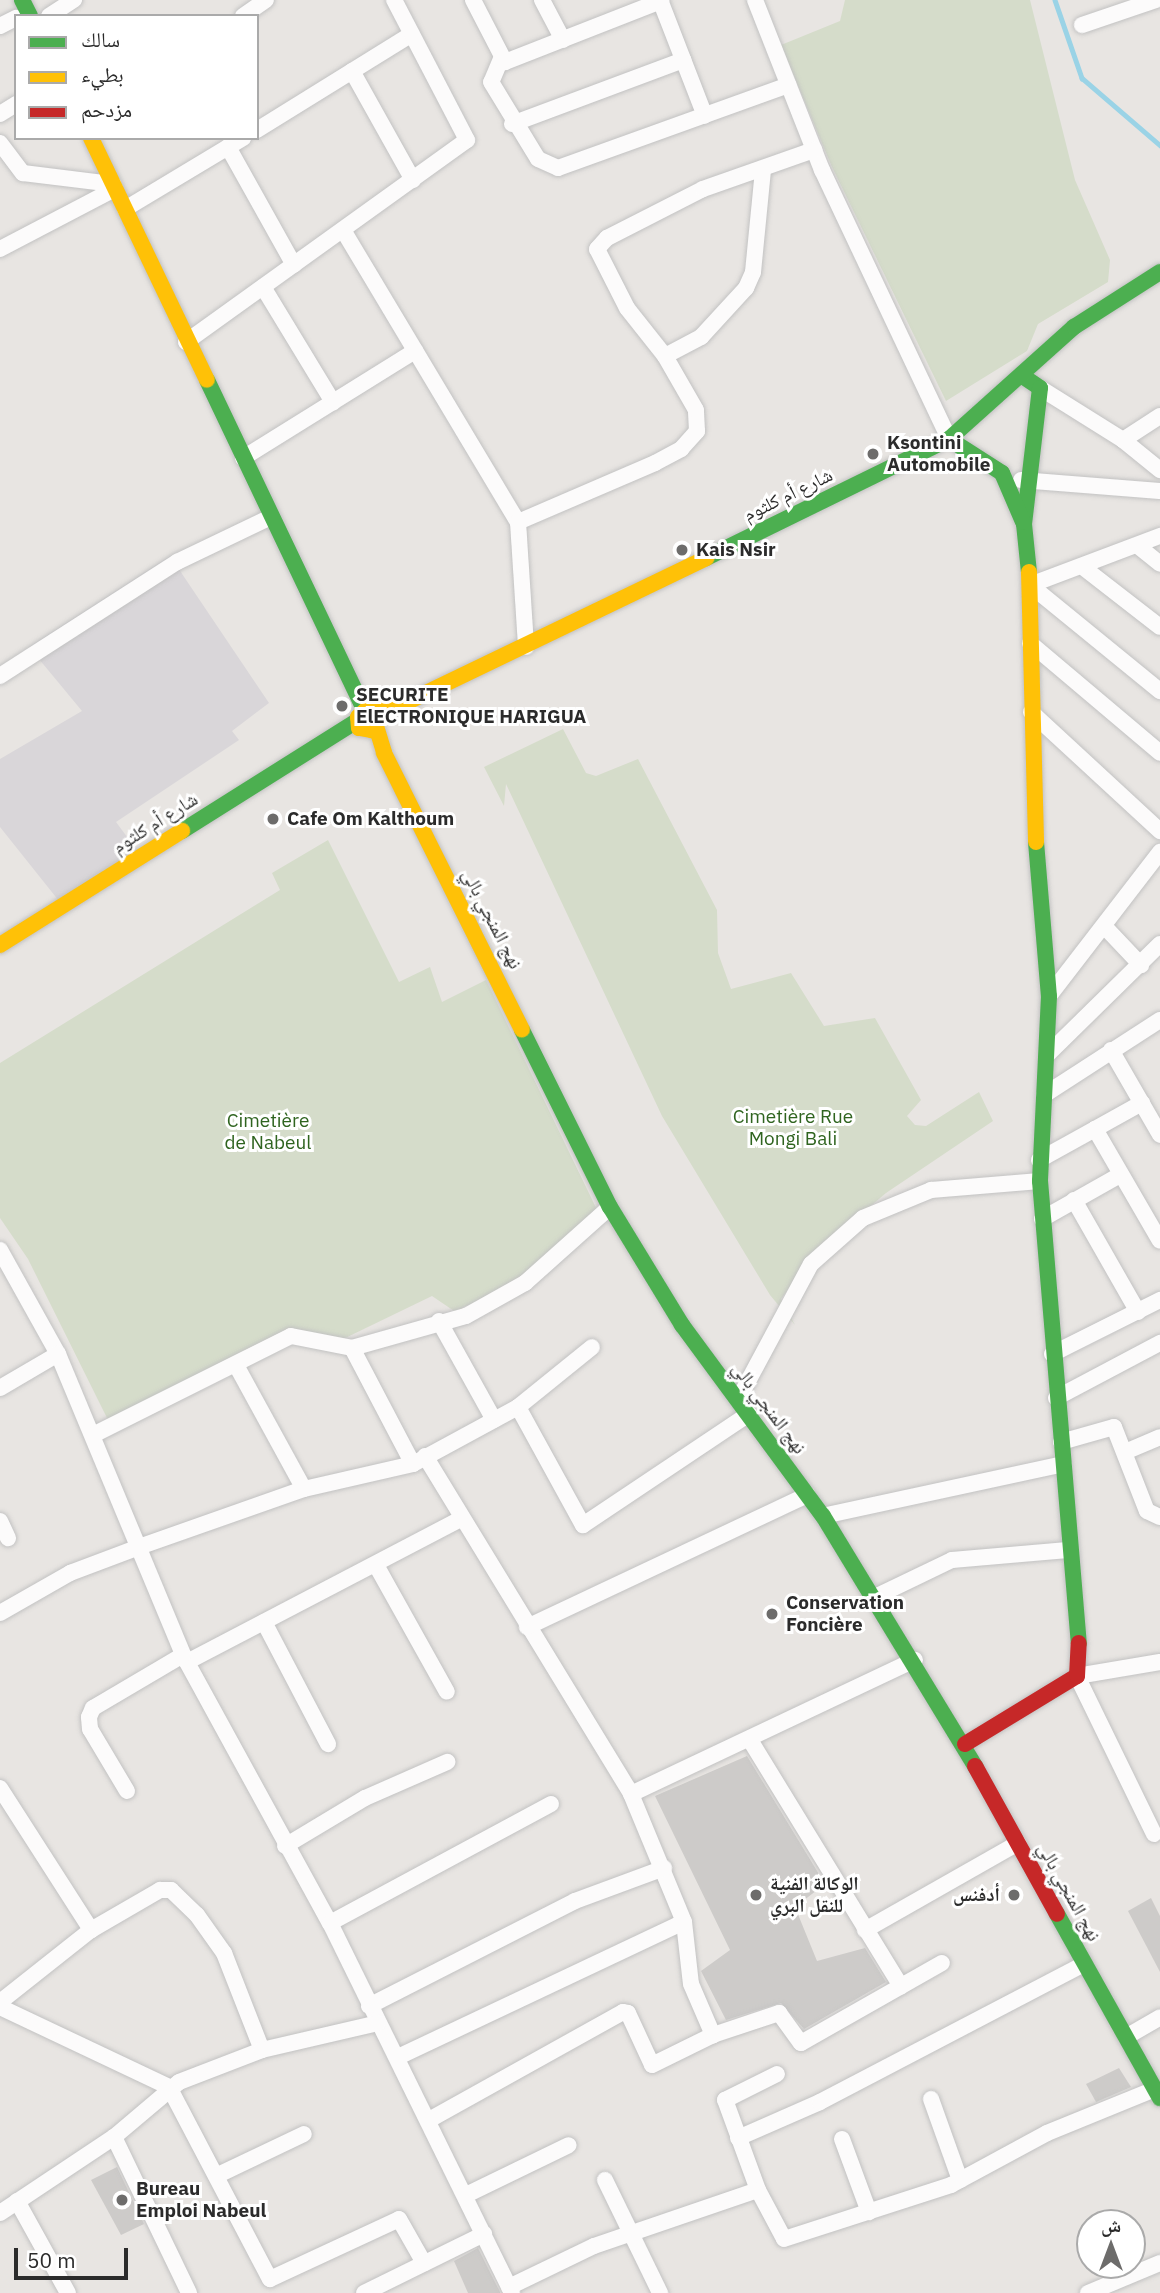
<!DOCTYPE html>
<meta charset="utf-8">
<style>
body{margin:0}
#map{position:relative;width:1160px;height:2293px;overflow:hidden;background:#e8e5e2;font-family:"IBM Plex Sans","Noto Naskh Arabic",sans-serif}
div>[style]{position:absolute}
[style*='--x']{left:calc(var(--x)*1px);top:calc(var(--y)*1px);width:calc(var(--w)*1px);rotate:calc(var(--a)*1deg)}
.industrial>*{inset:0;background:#d9d6d9}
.cemetery>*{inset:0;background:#d5dcca}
.stream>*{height:4.5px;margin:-2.25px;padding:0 2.25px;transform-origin:2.25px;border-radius:2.25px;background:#9ad3e6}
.building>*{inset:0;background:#cdcbc9}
.roads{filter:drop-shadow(0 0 2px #c2c2c2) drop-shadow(0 0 2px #c2c2c2)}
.street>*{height:16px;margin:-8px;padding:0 8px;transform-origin:8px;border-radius:8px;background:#fcfbfb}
.fast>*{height:16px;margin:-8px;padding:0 8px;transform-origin:8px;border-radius:8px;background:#4caf50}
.slow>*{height:16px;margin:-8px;padding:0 8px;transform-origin:8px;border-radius:8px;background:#ffc107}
.jam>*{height:16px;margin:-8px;padding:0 8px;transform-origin:8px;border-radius:8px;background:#c62828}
.dots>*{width:19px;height:19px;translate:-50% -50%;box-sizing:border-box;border:4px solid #fff;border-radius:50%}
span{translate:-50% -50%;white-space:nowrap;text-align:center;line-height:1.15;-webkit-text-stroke:6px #fff;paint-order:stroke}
.poi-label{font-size:19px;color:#2b2b2b;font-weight:700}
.left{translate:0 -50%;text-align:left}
.right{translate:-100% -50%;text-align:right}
.street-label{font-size:19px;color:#2b2b2b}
.park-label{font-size:19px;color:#2f641f}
.legend{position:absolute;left:14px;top:14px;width:245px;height:126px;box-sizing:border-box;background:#fff;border:2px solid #aaa;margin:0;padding:9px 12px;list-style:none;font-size:21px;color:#2b2b2b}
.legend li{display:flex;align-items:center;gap:14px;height:35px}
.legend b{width:35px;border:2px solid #aaa}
.north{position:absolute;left:1076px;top:2209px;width:70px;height:70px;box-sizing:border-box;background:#fff;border:2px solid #aaa;border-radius:50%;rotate:0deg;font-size:19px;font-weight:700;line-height:28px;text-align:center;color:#2b2b2b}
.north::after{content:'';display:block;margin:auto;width:24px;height:32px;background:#6d6c6b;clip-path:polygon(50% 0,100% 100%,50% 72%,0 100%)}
.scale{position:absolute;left:14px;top:2248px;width:114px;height:32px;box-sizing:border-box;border:4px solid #2b2b2b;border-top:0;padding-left:9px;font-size:21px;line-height:24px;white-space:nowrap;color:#2b2b2b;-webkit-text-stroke:5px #fff;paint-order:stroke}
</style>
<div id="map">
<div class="industrial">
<i style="clip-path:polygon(170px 556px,269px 703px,232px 731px,239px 740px,116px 822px,139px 853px,59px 901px,0 827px,0 759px,82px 711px,29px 647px)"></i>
</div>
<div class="cemetery">
<i style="clip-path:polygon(845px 0,1030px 0,1075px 180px,1110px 260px,1108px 282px,1038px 324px,1027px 351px,946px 401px,832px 167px,781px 45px,840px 21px)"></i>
<i style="clip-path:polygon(563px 729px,586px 773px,596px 776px,638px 759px,717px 910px,718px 953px,731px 989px,791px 973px,824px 1026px,875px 1018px,921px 1100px,907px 1116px,915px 1125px,926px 1126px,979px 1092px,993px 1121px,886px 1193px,813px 1255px,781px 1299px,795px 1325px,770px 1295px,662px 1116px,506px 784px,504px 806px,484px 767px)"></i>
<i style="clip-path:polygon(328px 840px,399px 982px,430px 967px,442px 1002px,486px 980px,599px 1214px,511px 1289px,463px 1307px,460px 1315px,432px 1296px,337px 1342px,295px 1330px,111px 1426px,28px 1259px,0 1218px,0 1063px,280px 890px,272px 873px)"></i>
</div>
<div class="stream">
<i style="--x:1055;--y:0;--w:83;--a:70.9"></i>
<i style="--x:1082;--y:78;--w:103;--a:40.7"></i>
</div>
<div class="building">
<i style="clip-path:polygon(747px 1756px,825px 1884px,795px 1907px,817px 1961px,865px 1948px,886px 1982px,804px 2029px,781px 2003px,726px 2020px,701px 1971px,730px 1950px,655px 1796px)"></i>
<i style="clip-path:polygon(1151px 1898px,1160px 1916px,1160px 1972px,1128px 1911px)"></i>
<i style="clip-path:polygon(1119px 2068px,1131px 2087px,1096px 2102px,1086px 2084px)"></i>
<i style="clip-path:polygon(117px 2167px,144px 2224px,121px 2235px,91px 2180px)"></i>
<i style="clip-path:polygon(478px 2248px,500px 2292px,500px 2293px,468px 2293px,454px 2261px)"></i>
</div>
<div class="roads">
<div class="street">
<i style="--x:473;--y:0;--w:70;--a:62.7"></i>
<i style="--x:505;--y:62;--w:168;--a:-21.4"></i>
<i style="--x:542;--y:0;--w:45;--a:62.3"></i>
<i style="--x:660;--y:0;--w:124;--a:68.8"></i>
<i style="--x:755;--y:0;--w:183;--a:68.5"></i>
<i style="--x:822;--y:170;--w:297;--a:64.7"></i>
<i style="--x:49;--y:16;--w:30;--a:-33"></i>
<i style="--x:243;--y:16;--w:28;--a:-35"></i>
<i style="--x:1082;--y:25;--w:78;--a:-18.7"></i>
<i style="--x:0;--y:26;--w:18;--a:-27"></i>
<i style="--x:501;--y:59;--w:25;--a:113"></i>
<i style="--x:491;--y:82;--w:90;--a:58.6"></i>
<i style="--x:538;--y:159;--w:22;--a:24"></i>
<i style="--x:558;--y:168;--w:245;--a:-19.8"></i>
<i style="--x:352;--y:71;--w:125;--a:60.8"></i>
<i style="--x:0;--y:114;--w:19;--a:-32"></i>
<i style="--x:512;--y:124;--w:183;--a:-20.5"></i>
<i style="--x:257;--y:130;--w:182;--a:-31.8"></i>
<i style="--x:0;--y:143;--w:38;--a:53"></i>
<i style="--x:23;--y:173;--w:91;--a:7"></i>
<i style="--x:228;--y:147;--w:135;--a:60.8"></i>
<i style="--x:125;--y:209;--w:138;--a:-31"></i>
<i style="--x:343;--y:230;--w:340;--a:59.1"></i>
<i style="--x:518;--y:522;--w:125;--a:86.3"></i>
<i style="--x:0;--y:249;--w:130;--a:-27.6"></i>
<i style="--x:263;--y:287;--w:135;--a:58.7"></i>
<i style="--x:186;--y:342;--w:346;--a:-35.7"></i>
<i style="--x:467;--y:140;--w:158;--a:-117.5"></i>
<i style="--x:665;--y:356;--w:61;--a:-128.4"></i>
<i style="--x:627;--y:308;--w:66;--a:-117"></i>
<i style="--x:597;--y:249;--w:15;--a:-48"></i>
<i style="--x:607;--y:238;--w:108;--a:-27"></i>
<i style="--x:703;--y:189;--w:118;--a:-19.4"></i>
<i style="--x:1040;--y:388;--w:98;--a:32.1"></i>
<i style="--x:1123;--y:440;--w:48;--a:39"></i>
<i style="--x:1123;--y:440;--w:44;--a:-33"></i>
<i style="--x:243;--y:458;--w:203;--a:-31.9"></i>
<i style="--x:1021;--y:480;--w:139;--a:4.5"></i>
<i style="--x:518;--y:522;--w:149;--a:-23.3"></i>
<i style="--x:655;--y:463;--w:30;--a:-28"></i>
<i style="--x:681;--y:449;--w:24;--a:-48"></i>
<i style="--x:697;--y:431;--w:21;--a:-93"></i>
<i style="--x:696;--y:410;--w:62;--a:-119.9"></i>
<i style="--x:665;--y:356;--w:41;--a:-27.8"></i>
<i style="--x:701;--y:337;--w:67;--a:-47.4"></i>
<i style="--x:746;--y:288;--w:17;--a:-66"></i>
<i style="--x:753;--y:272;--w:102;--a:-84.4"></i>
<i style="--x:1138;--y:546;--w:28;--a:39"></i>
<i style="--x:1084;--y:568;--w:96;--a:37.8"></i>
<i style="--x:1030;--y:585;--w:168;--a:39.2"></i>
<i style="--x:1030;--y:585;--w:139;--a:-20.7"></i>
<i style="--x:1030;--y:643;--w:170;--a:40.2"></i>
<i style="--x:0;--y:676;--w:211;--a:-32.8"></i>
<i style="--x:177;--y:562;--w:104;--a:-25.6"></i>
<i style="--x:1031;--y:712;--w:176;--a:42.7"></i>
<i style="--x:1104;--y:926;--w:54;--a:46.5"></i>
<i style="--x:1049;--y:996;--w:182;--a:-52.4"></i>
<i style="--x:1111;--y:1050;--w:98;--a:60"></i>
<i style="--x:1048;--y:1054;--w:157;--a:-44.5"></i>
<i style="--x:1044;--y:1095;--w:138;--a:-32.9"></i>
<i style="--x:1095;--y:1129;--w:54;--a:-29"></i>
<i style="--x:1039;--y:1160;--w:64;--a:-29"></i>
<i style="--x:1095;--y:1129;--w:129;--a:59.9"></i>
<i style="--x:1074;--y:1200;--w:129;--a:60.3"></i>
<i style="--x:1042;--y:1219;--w:90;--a:-29.4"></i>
<i style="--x:0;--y:1250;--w:119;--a:60.9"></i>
<i style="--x:58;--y:1354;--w:326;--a:67.4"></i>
<i style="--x:183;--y:1655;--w:306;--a:61.3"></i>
<i style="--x:330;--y:1923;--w:412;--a:63.8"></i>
<i style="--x:439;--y:1321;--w:113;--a:60.9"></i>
<i style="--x:352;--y:1348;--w:131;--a:62.3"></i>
<i style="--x:1052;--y:1354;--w:121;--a:-26.6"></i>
<i style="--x:236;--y:1365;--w:141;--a:61.3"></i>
<i style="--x:0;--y:1388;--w:67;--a:-30.4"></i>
<i style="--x:1056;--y:1398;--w:118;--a:-27.9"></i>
<i style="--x:738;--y:1400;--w:154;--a:-61.8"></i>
<i style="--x:811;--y:1264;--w:69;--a:-41.5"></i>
<i style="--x:863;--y:1218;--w:74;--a:-22.4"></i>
<i style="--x:931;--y:1190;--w:109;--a:-4.7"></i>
<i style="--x:518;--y:1407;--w:135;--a:61.2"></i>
<i style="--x:583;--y:1525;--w:200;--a:-33.8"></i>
<i style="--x:93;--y:1435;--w:221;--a:-26.6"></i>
<i style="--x:291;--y:1336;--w:62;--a:11.1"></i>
<i style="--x:352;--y:1348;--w:118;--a:-15.7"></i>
<i style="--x:466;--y:1316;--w:68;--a:-29.2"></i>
<i style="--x:525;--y:1283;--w:114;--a:-41.8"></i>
<i style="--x:1061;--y:1442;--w:55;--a:-15.8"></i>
<i style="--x:1114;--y:1427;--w:90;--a:68.6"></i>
<i style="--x:1147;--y:1511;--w:14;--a:25"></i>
<i style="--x:1125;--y:1452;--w:38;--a:-23"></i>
<i style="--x:425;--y:1456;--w:396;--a:58.6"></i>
<i style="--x:631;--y:1794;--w:139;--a:67.5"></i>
<i style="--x:684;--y:1922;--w:62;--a:83.6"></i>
<i style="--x:691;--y:1984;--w:56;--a:66.7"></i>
<i style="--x:713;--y:2035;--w:70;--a:-18.4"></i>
<i style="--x:779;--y:2013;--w:37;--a:54"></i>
<i style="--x:801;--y:2043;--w:162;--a:-29.6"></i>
<i style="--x:823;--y:1516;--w:246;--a:-12.2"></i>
<i style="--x:0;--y:1521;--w:19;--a:65"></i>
<i style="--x:376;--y:1565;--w:145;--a:60.8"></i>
<i style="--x:875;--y:1597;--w:85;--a:-25.7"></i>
<i style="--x:952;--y:1560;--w:116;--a:-4.9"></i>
<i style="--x:0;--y:1613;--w:81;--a:-29.7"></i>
<i style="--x:70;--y:1573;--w:71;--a:-20.7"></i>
<i style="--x:136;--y:1548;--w:178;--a:-19.4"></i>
<i style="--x:304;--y:1489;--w:112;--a:-12.9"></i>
<i style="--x:413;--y:1464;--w:119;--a:-28.5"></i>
<i style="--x:518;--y:1407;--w:95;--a:-39"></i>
<i style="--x:264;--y:1622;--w:138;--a:62.3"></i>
<i style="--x:527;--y:1627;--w:310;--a:-25.2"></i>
<i style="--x:187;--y:1662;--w:309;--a:-27.6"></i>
<i style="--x:750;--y:1740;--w:289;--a:58.5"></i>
<i style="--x:0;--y:1788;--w:169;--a:57.3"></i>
<i style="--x:127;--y:1791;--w:72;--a:-120.8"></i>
<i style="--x:90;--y:1729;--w:12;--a:-95"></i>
<i style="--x:89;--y:1717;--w:10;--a:-66"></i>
<i style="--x:93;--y:1708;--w:104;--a:-30.5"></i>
<i style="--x:631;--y:1794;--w:314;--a:-25.3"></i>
<i style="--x:1154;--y:1834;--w:176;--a:-116"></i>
<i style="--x:1077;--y:1676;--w:84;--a:-9.6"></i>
<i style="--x:285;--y:1846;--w:93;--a:-31"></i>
<i style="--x:365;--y:1798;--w:90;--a:-23.7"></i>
<i style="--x:330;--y:1923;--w:251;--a:-28.3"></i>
<i style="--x:865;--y:1930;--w:176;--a:-29.6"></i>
<i style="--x:0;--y:2002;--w:116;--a:-38.4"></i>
<i style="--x:91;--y:1930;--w:80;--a:-30.1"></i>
<i style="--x:160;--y:1890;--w:11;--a:0"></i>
<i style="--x:171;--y:1890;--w:36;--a:44"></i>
<i style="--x:197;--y:1915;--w:47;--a:54.6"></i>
<i style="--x:224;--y:1953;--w:104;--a:68.6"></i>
<i style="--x:369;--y:2006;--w:231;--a:-27"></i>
<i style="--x:575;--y:1901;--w:95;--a:-20.3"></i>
<i style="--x:0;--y:2007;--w:187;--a:25.3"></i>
<i style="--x:169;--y:2087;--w:217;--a:62.3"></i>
<i style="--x:270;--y:2279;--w:142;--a:-24.9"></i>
<i style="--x:399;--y:2219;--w:51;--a:60.4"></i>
<i style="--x:1126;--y:2037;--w:39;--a:-30"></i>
<i style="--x:398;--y:2057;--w:316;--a:-25.3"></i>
<i style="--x:931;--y:2099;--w:86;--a:70.3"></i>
<i style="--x:429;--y:2120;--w:222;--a:-29.1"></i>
<i style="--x:623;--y:2012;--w:5;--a:11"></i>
<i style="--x:628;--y:2013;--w:57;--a:65.2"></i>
<i style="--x:652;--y:2065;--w:68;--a:-26.2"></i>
<i style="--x:114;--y:2137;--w:173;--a:64.3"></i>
<i style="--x:738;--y:2138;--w:90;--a:-23.7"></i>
<i style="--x:820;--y:2102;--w:298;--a:-27.6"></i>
<i style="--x:842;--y:2139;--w:78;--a:69.7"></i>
<i style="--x:218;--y:2175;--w:95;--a:-25.5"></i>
<i style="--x:605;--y:2180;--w:126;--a:64"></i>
<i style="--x:758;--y:2190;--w:96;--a:-110.1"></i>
<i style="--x:725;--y:2100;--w:58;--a:-26.6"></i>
<i style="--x:466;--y:2195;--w:114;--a:-25.9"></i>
<i style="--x:17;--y:2201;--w:105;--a:61"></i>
<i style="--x:0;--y:2213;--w:137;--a:-33.7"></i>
<i style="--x:114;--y:2137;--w:85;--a:-40.2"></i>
<i style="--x:179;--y:2082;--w:89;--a:-21.1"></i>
<i style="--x:262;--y:2050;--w:119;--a:-13.1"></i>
<i style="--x:509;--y:2287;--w:94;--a:-25.8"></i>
<i style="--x:594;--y:2246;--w:173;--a:-18.9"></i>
<i style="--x:758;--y:2190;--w:55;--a:62"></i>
<i style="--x:784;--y:2239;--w:176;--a:-17.9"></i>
<i style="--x:951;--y:2185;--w:109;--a:-28.4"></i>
<i style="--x:1047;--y:2133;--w:117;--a:-22.2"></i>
<i style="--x:364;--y:2293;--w:134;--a:-26.2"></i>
<i style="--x:1088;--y:2293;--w:78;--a:-22.6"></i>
</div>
<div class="fast">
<i style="--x:22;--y:0;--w:18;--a:63"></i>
<i style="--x:1021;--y:375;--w:23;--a:34"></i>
<i style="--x:1040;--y:388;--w:137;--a:96.7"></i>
<i style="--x:1024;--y:524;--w:48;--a:84.1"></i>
<i style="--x:207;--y:380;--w:367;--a:64.5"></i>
<i style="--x:949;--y:439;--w:63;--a:32.7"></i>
<i style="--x:1002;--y:473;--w:53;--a:66.8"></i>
<i style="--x:706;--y:558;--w:271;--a:-26.1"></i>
<i style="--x:949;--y:439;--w:168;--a:-41.9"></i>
<i style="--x:1074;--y:327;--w:102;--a:-32.6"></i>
<i style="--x:182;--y:831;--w:207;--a:-32.2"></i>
<i style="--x:1036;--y:842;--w:155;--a:85.2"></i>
<i style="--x:1049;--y:996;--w:185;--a:92.8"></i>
<i style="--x:1040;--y:1181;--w:464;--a:85.2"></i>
<i style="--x:522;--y:1030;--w:198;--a:63.6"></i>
<i style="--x:610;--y:1207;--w:138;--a:58.6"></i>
<i style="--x:682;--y:1325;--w:237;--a:53.6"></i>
<i style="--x:823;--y:1516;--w:293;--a:58.7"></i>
<i style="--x:1057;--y:1914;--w:211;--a:60.8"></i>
</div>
<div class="slow">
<i style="--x:91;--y:138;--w:268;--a:64.4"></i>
<i style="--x:1029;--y:572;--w:270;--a:88.5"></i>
<i style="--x:376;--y:716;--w:15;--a:106"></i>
<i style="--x:372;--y:730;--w:13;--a:-171"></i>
<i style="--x:359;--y:728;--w:11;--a:-95"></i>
<i style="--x:358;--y:717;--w:9;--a:-41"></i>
<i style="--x:365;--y:711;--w:36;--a:-9"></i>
<i style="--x:401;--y:705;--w:339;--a:-25.7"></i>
<i style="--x:376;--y:726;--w:28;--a:73"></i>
<i style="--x:384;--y:753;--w:309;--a:63.5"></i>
<i style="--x:0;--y:945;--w:215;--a:-32.1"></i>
</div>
<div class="jam">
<i style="--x:965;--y:1744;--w:131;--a:-31.3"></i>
<i style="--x:1077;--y:1676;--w:33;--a:-87"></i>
<i style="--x:975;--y:1766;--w:169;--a:61"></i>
</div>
</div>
<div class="dots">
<i style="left:873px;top:454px;background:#6d6c6b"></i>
<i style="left:682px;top:550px;background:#6d6c6b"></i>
<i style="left:342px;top:706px;background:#6d6c6b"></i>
<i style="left:273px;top:819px;background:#6d6c6b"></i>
<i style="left:772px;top:1614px;background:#6d6c6b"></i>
<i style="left:756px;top:1895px;background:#6d6c6b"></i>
<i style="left:1014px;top:1895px;background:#6d6c6b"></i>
<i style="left:122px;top:2200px;background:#6d6c6b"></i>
</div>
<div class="poi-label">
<span class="left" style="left:887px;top:454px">Ksontini<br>Automobile</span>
<span class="left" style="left:696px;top:550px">Kais Nsir</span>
<span class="left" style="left:356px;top:706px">SECURITE<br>ElECTRONIQUE HARIGUA</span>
<span class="left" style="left:287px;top:819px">Cafe Om Kalthoum</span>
<span class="left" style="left:786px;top:1614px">Conservation<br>Foncière</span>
<span class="left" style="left:770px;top:1895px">الوكالة الفنية<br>للنقل البري</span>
<span class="right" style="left:1000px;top:1895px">أدفنس</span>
<span class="left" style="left:136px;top:2200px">Bureau<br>Emploi Nabeul</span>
</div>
<div class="street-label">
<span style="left:788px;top:495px;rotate:-26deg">شارع أم كلثوم</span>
<span style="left:155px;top:823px;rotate:-32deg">شارع أم كلثوم</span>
<span style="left:492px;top:919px;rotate:63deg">نهج المنجي بالي</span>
<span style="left:769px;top:1408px;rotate:53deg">نهج المنجي بالي</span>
<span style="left:1069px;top:1892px;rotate:61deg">نهج المنجي بالي</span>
</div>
<div class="park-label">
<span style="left:793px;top:1128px">Cimetière Rue<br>Mongi Bali</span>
<span style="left:268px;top:1132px">Cimetière<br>de Nabeul</span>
</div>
<ul class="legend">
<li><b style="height:9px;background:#4caf50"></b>سالك</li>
<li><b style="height:9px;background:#ffc107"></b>بطيء</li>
<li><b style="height:9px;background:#c62828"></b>مزدحم</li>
</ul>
<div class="north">ش</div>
<div class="scale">50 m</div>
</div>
